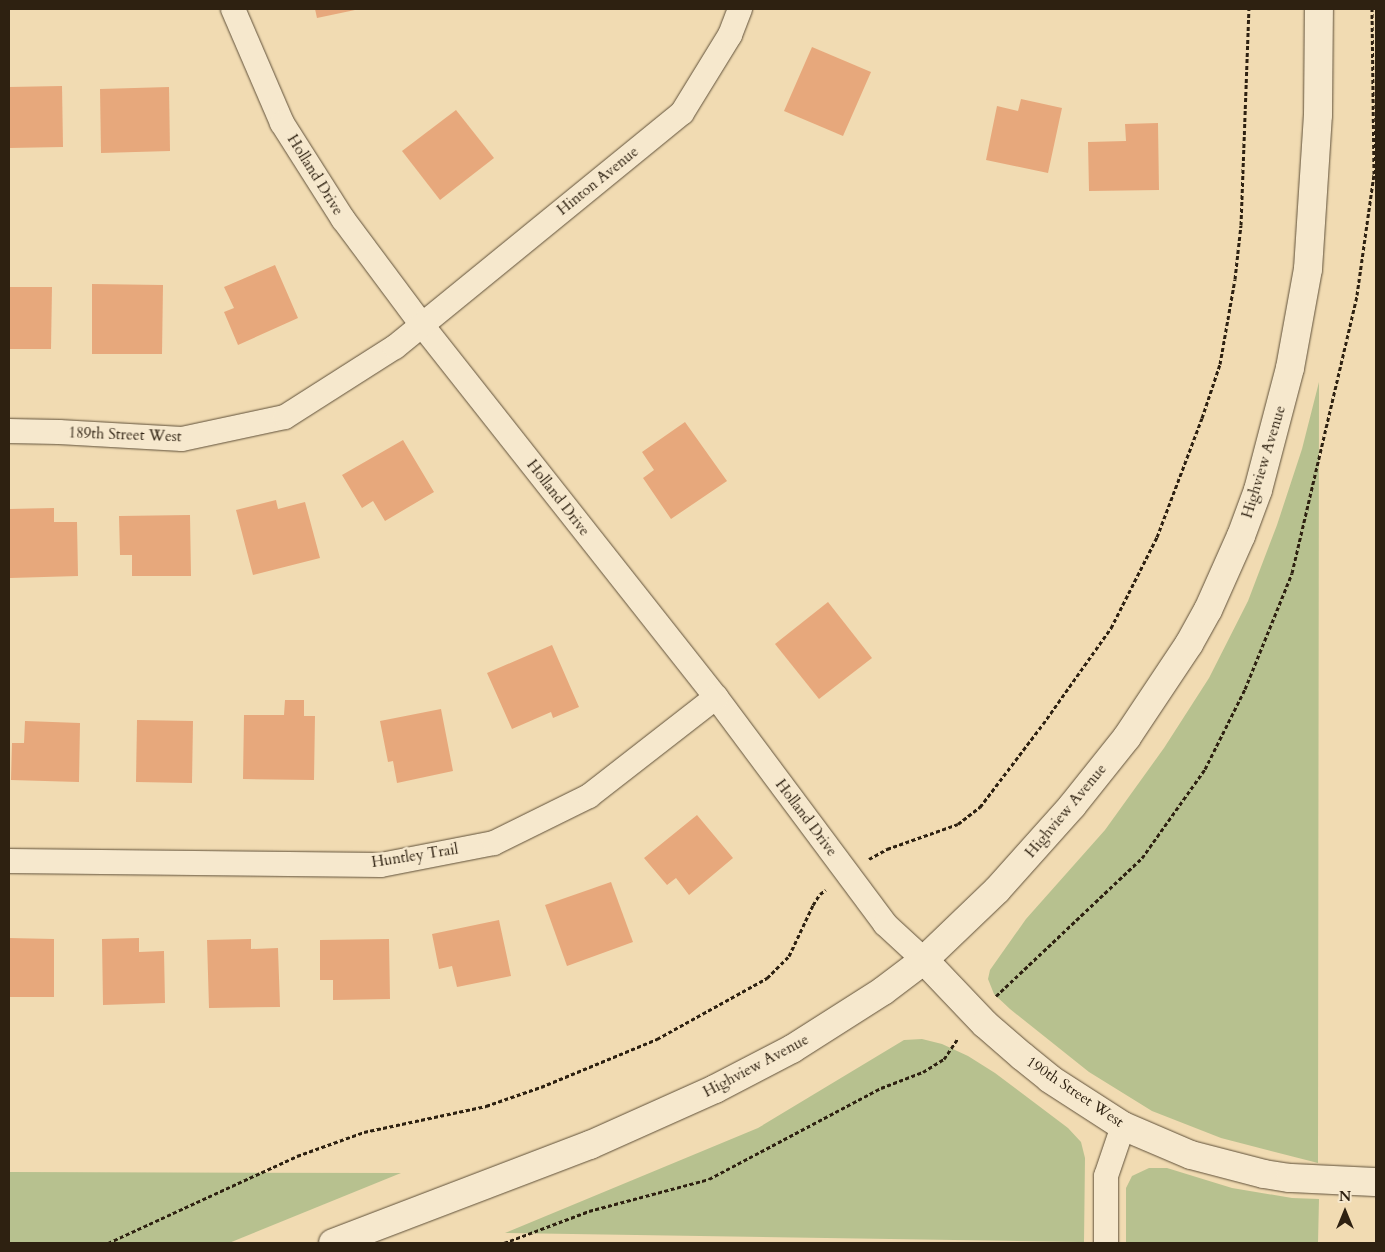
<!DOCTYPE html>
<style>
body{margin:0}
#map{position:relative;width:1385px;height:1252px;overflow:hidden;background:#f1dbb2;font-family:Cardo,serif}
div>[style]{position:absolute}
[style*='--x']{left:calc(var(--x)*1px);top:calc(var(--y)*1px);width:calc(var(--w)*1px);rotate:calc(var(--a)*1deg)}
.green>*{inset:0;background:#b7c18f}
.building>*{inset:0;background:#e7a87c}
.path>*{height:3px;margin-top:-1.5px;transform-origin:0;background:repeating-linear-gradient(90deg,#2e2111 0 4px,transparent 0 6.5px)}
.roads{filter:drop-shadow(0 0 1px #5f5039) drop-shadow(0 0 1px #5f5039)}
.street>*{height:24px;margin:-12px;padding:0 12px;transform-origin:12px;border-radius:12px;background:#f6e8cd}
.secondary>*{height:28px;margin:-14px;padding:0 14px;transform-origin:14px;border-radius:14px;background:#f6e8cd}
span{translate:-50% -50%;white-space:nowrap;text-align:center;line-height:1.15;-webkit-text-stroke:5px #f6e8cd;paint-order:stroke}
.street-label{font-size:15px;color:#2e2111}
.frame{position:absolute;inset:0;border:10px solid #2e2111;pointer-events:none}
.north{position:absolute;left:1320px;top:1187px;width:50px;height:50px;-webkit-text-stroke:4px #f6e8cd;paint-order:stroke;rotate:0deg;font-size:14px;font-weight:700;line-height:20px;text-align:center;color:#2e2111}
.north::after{content:'';display:block;margin:auto;width:18px;height:22px;background:#2e2111;clip-path:polygon(50% 0,100% 100%,50% 72%,0 100%)}
</style>
<div id="map">
<div class="green">
<i style="clip-path:polygon(1319px 382px,1318px 1163px,1221px 1138px,1152px 1111px,1089px 1072px,1010px 1009px,994px 994px,988px 979px,990px 970px,1026px 919px,1105px 830px,1164px 748px,1209px 678px,1248px 601px,1277px 525px,1302px 449px)"></i>
<i style="clip-path:polygon(922px 1039px,942px 1044px,968px 1056px,995px 1073px,1068px 1128px,1081px 1142px,1085px 1158px,1084px 1242px,505px 1233px,758px 1128px,904px 1040px)"></i>
<i style="clip-path:polygon(1149px 1168px,1167px 1168px,1232px 1188px,1292px 1198px,1319px 1199px,1318px 1243px,1126px 1243px,1126px 1188px,1132px 1176px)"></i>
<i style="clip-path:polygon(9px 1172px,401px 1173px,229px 1243px,9px 1243px)"></i>
</div>
<div class="building">
<i style="clip-path:polygon(315px 9px,355px 9px,355px 10px,317px 18px)"></i>
<i style="clip-path:polygon(812px 47px,871px 72px,843px 136px,784px 111px)"></i>
<i style="clip-path:polygon(62px 86px,63px 147px,9px 148px,9px 87px)"></i>
<i style="clip-path:polygon(169px 87px,170px 151px,101px 153px,100px 89px)"></i>
<i style="clip-path:polygon(1021px 99px,1062px 108px,1048px 173px,986px 160px,997px 106px,1018px 111px)"></i>
<i style="clip-path:polygon(456px 110px,494px 158px,440px 200px,402px 151px)"></i>
<i style="clip-path:polygon(1158px 123px,1159px 190px,1089px 191px,1088px 142px,1126px 141px,1125px 124px)"></i>
<i style="clip-path:polygon(275px 265px,298px 318px,238px 345px,224px 312px,234px 308px,224px 287px)"></i>
<i style="clip-path:polygon(92px 284px,163px 285px,162px 354px,92px 354px)"></i>
<i style="clip-path:polygon(9px 287px,52px 287px,51px 349px,9px 349px)"></i>
<i style="clip-path:polygon(685px 422px,727px 481px,671px 519px,643px 478px,654px 470px,642px 452px)"></i>
<i style="clip-path:polygon(403px 440px,434px 492px,385px 521px,373px 501px,362px 508px,342px 475px)"></i>
<i style="clip-path:polygon(276px 500px,278px 509px,305px 502px,320px 558px,253px 575px,236px 510px)"></i>
<i style="clip-path:polygon(54px 508px,54px 522px,77px 522px,78px 576px,10px 578px,9px 509px)"></i>
<i style="clip-path:polygon(190px 515px,191px 576px,132px 576px,132px 555px,120px 555px,119px 516px)"></i>
<i style="clip-path:polygon(828px 602px,872px 658px,819px 699px,775px 644px)"></i>
<i style="clip-path:polygon(552px 645px,579px 707px,553px 718px,551px 712px,512px 729px,487px 673px)"></i>
<i style="clip-path:polygon(285px 700px,304px 700px,304px 716px,315px 716px,314px 780px,243px 779px,244px 715px,284px 715px)"></i>
<i style="clip-path:polygon(441px 709px,453px 771px,397px 783px,393px 761px,388px 762px,380px 721px)"></i>
<i style="clip-path:polygon(137px 720px,193px 721px,192px 783px,136px 782px)"></i>
<i style="clip-path:polygon(25px 721px,80px 723px,79px 782px,11px 780px,12px 743px,24px 743px)"></i>
<i style="clip-path:polygon(697px 815px,733px 858px,689px 895px,676px 878px,667px 885px,644px 858px)"></i>
<i style="clip-path:polygon(611px 882px,633px 942px,567px 966px,545px 905px)"></i>
<i style="clip-path:polygon(499px 920px,511px 976px,457px 987px,452px 966px,439px 969px,432px 934px)"></i>
<i style="clip-path:polygon(9px 938px,54px 939px,54px 997px,9px 997px)"></i>
<i style="clip-path:polygon(139px 938px,139px 952px,164px 951px,165px 1003px,103px 1005px,102px 939px)"></i>
<i style="clip-path:polygon(251px 939px,251px 949px,278px 948px,280px 1007px,209px 1008px,207px 940px)"></i>
<i style="clip-path:polygon(389px 939px,390px 999px,333px 1000px,333px 980px,320px 980px,320px 940px)"></i>
</div>
<div class="path">
<i style="--x:869;--y:859;--w:21;--a:-29"></i>
<i style="--x:887;--y:849;--w:75;--a:-19.4"></i>
<i style="--x:958;--y:824;--w:28;--a:-38"></i>
<i style="--x:980;--y:807;--w:104;--a:-52.8"></i>
<i style="--x:1043;--y:724;--w:118;--a:-54.7"></i>
<i style="--x:1111;--y:628;--w:102;--a:-63.2"></i>
<i style="--x:1157;--y:537;--w:127;--a:-69.3"></i>
<i style="--x:1202;--y:418;--w:57;--a:-71.6"></i>
<i style="--x:1220;--y:364;--w:86;--a:-80"></i>
<i style="--x:1235;--y:279;--w:54;--a:-83.7"></i>
<i style="--x:1241;--y:225;--w:216;--a:-87.9"></i>
<i style="--x:996;--y:996;--w:201;--a:-43.4"></i>
<i style="--x:1142;--y:858;--w:109;--a:-54.7"></i>
<i style="--x:1205;--y:769;--w:89;--a:-63.4"></i>
<i style="--x:1245;--y:689;--w:125;--a:-67.9"></i>
<i style="--x:1292;--y:573;--w:285;--a:-76.8"></i>
<i style="--x:1357;--y:295;--w:122;--a:-82"></i>
<i style="--x:1374;--y:174;--w:165;--a:-90.7"></i>
<i style="--x:108;--y:1243;--w:208;--a:-24.7"></i>
<i style="--x:297;--y:1156;--w:71;--a:-19.7"></i>
<i style="--x:364;--y:1132;--w:125;--a:-12"></i>
<i style="--x:486;--y:1106;--w:58;--a:-19.1"></i>
<i style="--x:541;--y:1087;--w:126;--a:-22.5"></i>
<i style="--x:657;--y:1039;--w:126;--a:-29"></i>
<i style="--x:767;--y:978;--w:31;--a:-45"></i>
<i style="--x:789;--y:956;--w:56;--a:-64.8"></i>
<i style="--x:813;--y:905;--w:13;--a:-58"></i>
<i style="--x:820;--y:894;--w:7;--a:-34"></i>
<i style="--x:504;--y:1243;--w:91;--a:-20.6"></i>
<i style="--x:589;--y:1211;--w:124;--a:-14.9"></i>
<i style="--x:709;--y:1179;--w:195;--a:-27.9"></i>
<i style="--x:881;--y:1088;--w:45;--a:-20.9"></i>
<i style="--x:923;--y:1072;--w:25;--a:-32"></i>
<i style="--x:944;--y:1059;--w:25;--a:-56"></i>
</div>
<div class="roads">
<div class="street">
<i style="--x:233;--y:9;--w:124;--a:66.7"></i>
<i style="--x:282;--y:123;--w:114;--a:57.6"></i>
<i style="--x:343;--y:219;--w:132;--a:53.3"></i>
<i style="--x:422;--y:325;--w:474;--a:51.7"></i>
<i style="--x:716;--y:697;--w:283;--a:53.3"></i>
<i style="--x:885;--y:924;--w:53;--a:42.7"></i>
<i style="--x:9;--y:431;--w:50;--a:1.1"></i>
<i style="--x:59;--y:432;--w:123;--a:3.3"></i>
<i style="--x:182;--y:439;--w:105;--a:-12.1"></i>
<i style="--x:285;--y:417;--w:130;--a:-32.5"></i>
<i style="--x:395;--y:347;--w:370;--a:-39.2"></i>
<i style="--x:682;--y:113;--w:92;--a:-58.4"></i>
<i style="--x:730;--y:35;--w:28;--a:-69"></i>
<i style="--x:9;--y:861;--w:372;--a:0.6"></i>
<i style="--x:381;--y:865;--w:115;--a:-11"></i>
<i style="--x:494;--y:843;--w:106;--a:-26.3"></i>
<i style="--x:589;--y:796;--w:161;--a:-37.9"></i>
<i style="--x:1106;--y:1243;--w:67;--a:-90"></i>
<i style="--x:1106;--y:1176;--w:53;--a:-71.2"></i>
</div>
<div class="secondary">
<i style="--x:924;--y:960;--w:88;--a:46.4"></i>
<i style="--x:985;--y:1024;--w:49;--a:40.9"></i>
<i style="--x:1022;--y:1056;--w:36;--a:39"></i>
<i style="--x:1050;--y:1079;--w:87;--a:32.8"></i>
<i style="--x:1123;--y:1126;--w:74;--a:23.1"></i>
<i style="--x:1191;--y:1155;--w:75;--a:14.6"></i>
<i style="--x:1264;--y:1174;--w:26;--a:9"></i>
<i style="--x:1290;--y:1178;--w:86;--a:2.7"></i>
<i style="--x:333;--y:1243;--w:275;--a:-20.9"></i>
<i style="--x:590;--y:1145;--w:137;--a:-24.1"></i>
<i style="--x:715;--y:1089;--w:87;--a:-27.5"></i>
<i style="--x:792;--y:1049;--w:108;--a:-32.5"></i>
<i style="--x:883;--y:991;--w:51;--a:-37.1"></i>
<i style="--x:924;--y:960;--w:101;--a:-43.8"></i>
<i style="--x:997;--y:890;--w:113;--a:-48.2"></i>
<i style="--x:1072;--y:806;--w:88;--a:-51.4"></i>
<i style="--x:1127;--y:737;--w:112;--a:-56.3"></i>
<i style="--x:1189;--y:644;--w:39;--a:-61"></i>
<i style="--x:1208;--y:610;--w:81;--a:-66"></i>
<i style="--x:1241;--y:536;--w:49;--a:-69.7"></i>
<i style="--x:1258;--y:490;--w:126;--a:-75.3"></i>
<i style="--x:1290;--y:368;--w:101;--a:-79.7"></i>
<i style="--x:1308;--y:269;--w:154;--a:-86.3"></i>
<i style="--x:1318;--y:115;--w:106;--a:-89.5"></i>
</div>
</div>
<div class="street-label">
<span style="left:315px;top:175px;rotate:58deg">Holland Drive</span>
<span style="left:598px;top:181px;rotate:-39deg">Hinton Avenue</span>
<span style="left:125px;top:435px;rotate:2deg">189th Street West</span>
<span style="left:1264px;top:462px;rotate:-73deg">Highview Avenue</span>
<span style="left:558px;top:498px;rotate:52deg">Holland Drive</span>
<span style="left:1066px;top:811px;rotate:-50deg">Highview Avenue</span>
<span style="left:806px;top:818px;rotate:53deg">Holland Drive</span>
<span style="left:415px;top:856px;rotate:-9deg">Huntley Trail</span>
<span style="left:756px;top:1066px;rotate:-28deg">Highview Avenue</span>
<span style="left:1075px;top:1092px;rotate:34deg">190th Street West</span>
</div>
<div class="frame"></div>
<div class="north">N</div>
</div>
